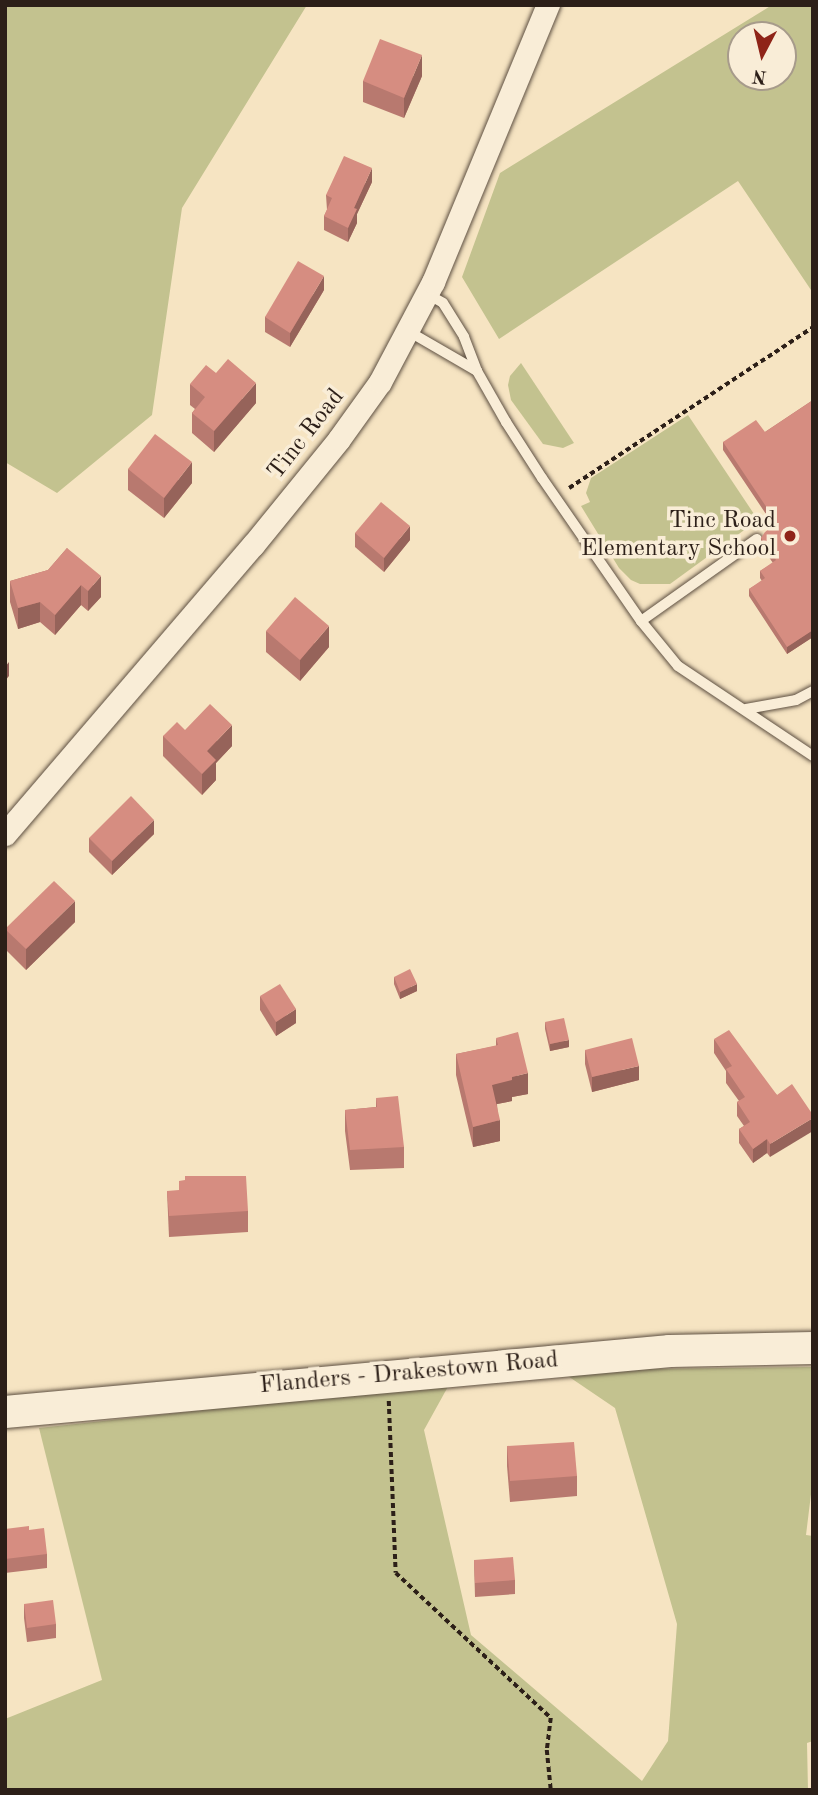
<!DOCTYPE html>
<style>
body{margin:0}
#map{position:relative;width:818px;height:1795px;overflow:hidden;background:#f6e4c2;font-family:"Old Standard TT",serif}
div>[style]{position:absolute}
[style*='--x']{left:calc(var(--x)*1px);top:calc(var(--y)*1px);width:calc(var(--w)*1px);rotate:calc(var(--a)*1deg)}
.green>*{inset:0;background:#c3c28f}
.path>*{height:3.5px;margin-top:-1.75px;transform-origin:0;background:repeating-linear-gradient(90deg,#2c1f18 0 5px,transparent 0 8.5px)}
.roads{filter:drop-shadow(0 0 2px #5e5042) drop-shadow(0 0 2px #5e5042)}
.lane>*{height:10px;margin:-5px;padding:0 5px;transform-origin:5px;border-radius:5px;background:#f9edd7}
.street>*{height:23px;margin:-11.5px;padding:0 11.5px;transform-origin:11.5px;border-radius:11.5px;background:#f9edd7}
.secondary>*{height:32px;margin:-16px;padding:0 16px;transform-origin:16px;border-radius:16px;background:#f9edd7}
.wall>*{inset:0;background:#b8796f}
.shaded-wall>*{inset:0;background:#96635a}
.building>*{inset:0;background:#d68d81}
.dots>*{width:19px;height:19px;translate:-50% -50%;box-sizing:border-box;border:4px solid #f9edd7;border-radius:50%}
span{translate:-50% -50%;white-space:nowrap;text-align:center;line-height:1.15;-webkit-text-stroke:7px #f9edd7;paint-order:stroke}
.street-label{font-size:24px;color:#2c1f18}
.poi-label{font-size:24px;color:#2c1f18}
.right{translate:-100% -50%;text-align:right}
.frame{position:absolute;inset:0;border:7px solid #2c1f18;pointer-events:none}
.north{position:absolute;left:727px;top:21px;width:70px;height:70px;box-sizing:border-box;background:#f9edd7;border:2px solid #a79b8b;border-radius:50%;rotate:187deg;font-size:19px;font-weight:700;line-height:28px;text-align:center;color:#2c1f18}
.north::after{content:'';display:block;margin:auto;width:24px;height:32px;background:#8f2418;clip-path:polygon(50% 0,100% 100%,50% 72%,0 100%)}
</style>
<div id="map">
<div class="green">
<i style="clip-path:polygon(5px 5px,307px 5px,182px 208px,152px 415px,57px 493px,5px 462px)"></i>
<i style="clip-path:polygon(evenodd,772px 5px,813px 5px,813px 293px,738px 181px,499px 339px,462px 277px,500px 173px,772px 5px,783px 35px,783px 77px,741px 77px,741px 35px,783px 35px)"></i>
<i style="clip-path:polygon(521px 363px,574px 443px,563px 448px,543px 444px,511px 400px,508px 385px,510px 376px)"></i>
<i style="clip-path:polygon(688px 415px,758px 520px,670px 584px,640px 584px,631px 580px,619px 568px,581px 506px,590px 502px,586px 493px,591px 478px)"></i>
<i style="clip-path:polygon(813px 1367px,813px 1478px,806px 1535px,813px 1536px,813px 1741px,807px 1743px,808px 1790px,5px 1790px,5px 1719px,102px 1680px,39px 1428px,450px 1383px,424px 1430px,471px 1635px,642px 1781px,668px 1741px,677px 1624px,615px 1408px,559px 1370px)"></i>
</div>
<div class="path">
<i style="--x:569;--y:488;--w:292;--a:-33.4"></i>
<i style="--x:389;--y:1401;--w:172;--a:87.7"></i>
<i style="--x:396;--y:1573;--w:212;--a:43.1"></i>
<i style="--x:551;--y:1718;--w:32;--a:97"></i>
<i style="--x:547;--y:1750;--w:40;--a:84.3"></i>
</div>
<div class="roads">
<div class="lane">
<i style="--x:427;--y:294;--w:18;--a:29"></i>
<i style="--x:443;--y:303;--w:40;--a:58"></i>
<i style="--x:464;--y:337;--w:36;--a:69"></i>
<i style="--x:477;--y:371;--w:59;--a:60.4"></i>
<i style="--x:506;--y:422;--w:67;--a:57.3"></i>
<i style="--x:542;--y:478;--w:174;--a:55.3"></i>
<i style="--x:641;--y:621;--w:58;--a:50.6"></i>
<i style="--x:678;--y:666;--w:162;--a:33.7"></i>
<i style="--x:408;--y:331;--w:80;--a:30.1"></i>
<i style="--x:641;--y:621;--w:142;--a:-35.3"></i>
<i style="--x:746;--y:709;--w:51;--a:-10.2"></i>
<i style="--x:796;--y:700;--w:19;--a:-28"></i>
</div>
<div class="street">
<i style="--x:5;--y:834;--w:381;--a:-49.4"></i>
<i style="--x:253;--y:545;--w:136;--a:-50.9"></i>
<i style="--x:339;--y:439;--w:70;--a:-54.3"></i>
<i style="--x:380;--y:382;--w:113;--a:-62.1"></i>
<i style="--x:433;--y:282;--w:300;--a:-67.5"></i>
</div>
<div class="secondary">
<i style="--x:5;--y:1412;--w:668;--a:-5.24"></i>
<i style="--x:670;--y:1351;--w:143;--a:-1.2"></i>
</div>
</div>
<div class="wall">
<i style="clip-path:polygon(422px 76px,404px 118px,363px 102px,363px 81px)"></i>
<i style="clip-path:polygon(372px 182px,357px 214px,357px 223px,348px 242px,324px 230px,324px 216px,327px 210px,326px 195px)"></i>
<i style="clip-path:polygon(324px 290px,290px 347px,265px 332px,265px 317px)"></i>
<i style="clip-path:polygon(190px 384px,256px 403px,214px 452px,192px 433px,192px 413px,195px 409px,190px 405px)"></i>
<i style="clip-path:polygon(813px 400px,813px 637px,787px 654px,749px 596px,749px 589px,762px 581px,760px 578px,760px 571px,773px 563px,761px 546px,761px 538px,774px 526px,723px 450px,723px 442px,765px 432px)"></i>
<i style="clip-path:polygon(128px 469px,192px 483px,164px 518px,128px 490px)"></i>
<i style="clip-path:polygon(355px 533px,410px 540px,384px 572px,355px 547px)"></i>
<i style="clip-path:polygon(67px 548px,101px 597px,88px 611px,81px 605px,55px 635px,40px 622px,18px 629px,10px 602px,10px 581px,48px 570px)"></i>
<i style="clip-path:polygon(266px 631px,329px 647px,300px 681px,266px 652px)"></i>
<i style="clip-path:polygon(185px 730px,232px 746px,216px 763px,216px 780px,202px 795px,163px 756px,163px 736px)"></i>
<i style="clip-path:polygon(154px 834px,112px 875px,89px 852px,89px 838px)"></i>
<i style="clip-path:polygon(75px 922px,26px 970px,5px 949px,5px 929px)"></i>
<i style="clip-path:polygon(394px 977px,417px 991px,400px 999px,394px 984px)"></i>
<i style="clip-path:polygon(260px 996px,296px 1023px,276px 1036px,260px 1010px)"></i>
<i style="clip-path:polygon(545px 1022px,569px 1047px,550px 1051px,545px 1029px)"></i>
<i style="clip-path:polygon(496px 1038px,528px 1094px,512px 1097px,512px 1101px,497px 1104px,500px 1141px,473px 1147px,456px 1075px,456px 1054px,496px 1046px)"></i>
<i style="clip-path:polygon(714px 1039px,777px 1095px,770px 1157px,767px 1153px,753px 1163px,739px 1143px,739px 1129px,744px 1126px,737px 1116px,737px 1102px,739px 1101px,726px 1083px,726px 1071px,714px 1053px)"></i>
<i style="clip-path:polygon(585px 1050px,639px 1080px,592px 1092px,585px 1064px)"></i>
<i style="clip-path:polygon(376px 1098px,404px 1147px,404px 1168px,350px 1170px,345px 1131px,345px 1110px,376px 1107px)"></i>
<i style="clip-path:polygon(167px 1191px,248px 1211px,248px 1232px,169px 1237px)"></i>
<i style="clip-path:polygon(507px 1446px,577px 1476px,577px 1496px,510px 1502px,507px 1466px)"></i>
<i style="clip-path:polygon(5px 1529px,47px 1554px,47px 1568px,5px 1573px)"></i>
<i style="clip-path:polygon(474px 1560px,515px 1580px,515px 1594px,475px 1597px)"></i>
<i style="clip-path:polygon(24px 1604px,56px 1624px,56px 1638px,27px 1642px,24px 1618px)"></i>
</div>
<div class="shaded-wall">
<i style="clip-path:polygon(422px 55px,422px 76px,404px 118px,404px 98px)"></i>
<i style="clip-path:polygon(372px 168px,372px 182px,357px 214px,357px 223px,348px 242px,348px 228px,354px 208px)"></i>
<i style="clip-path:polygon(324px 276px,324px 290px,290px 347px,290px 333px)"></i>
<i style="clip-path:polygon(256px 383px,256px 403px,214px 452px,214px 431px)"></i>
<i style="clip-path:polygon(192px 462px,192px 483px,164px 518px,164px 498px)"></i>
<i style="clip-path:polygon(410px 526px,410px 540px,384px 572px,384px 558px)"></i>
<i style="clip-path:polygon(101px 576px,101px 597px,88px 611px,88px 591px)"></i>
<i style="clip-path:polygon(81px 585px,81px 605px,55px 635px,55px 615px)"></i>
<i style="clip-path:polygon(40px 602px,40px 622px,18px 629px,18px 608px)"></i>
<i style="clip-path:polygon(329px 626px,329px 647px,300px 681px,300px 660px)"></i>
<i style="clip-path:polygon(813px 630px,813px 637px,787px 654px,787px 647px)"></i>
<i style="clip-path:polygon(9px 662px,9px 676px,5px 681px,5px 667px)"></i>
<i style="clip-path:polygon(232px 725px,232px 746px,216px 763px,216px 780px,202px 795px,202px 774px,207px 751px)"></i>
<i style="clip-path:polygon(154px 820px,154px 834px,112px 875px,112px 861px)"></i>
<i style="clip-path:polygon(75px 901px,75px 922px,26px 970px,26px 949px)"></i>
<i style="clip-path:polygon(417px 984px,417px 991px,400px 999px,400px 992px)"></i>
<i style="clip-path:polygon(296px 1009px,296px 1023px,276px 1036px,276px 1022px)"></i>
<i style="clip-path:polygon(569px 1040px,569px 1047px,550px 1051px,550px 1044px)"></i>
<i style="clip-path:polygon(639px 1066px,639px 1080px,592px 1092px,592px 1077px)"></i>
<i style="clip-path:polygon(528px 1073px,528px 1094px,512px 1097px,512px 1101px,492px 1105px,492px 1085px,512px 1077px)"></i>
<i style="clip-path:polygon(813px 1118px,813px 1131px,770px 1157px,770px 1144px)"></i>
<i style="clip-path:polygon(500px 1120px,500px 1141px,473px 1147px,473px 1127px)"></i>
<i style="clip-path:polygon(767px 1139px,767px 1153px,753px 1163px,753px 1149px)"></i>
</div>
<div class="building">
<i style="clip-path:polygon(380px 39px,422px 55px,404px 98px,363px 81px)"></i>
<i style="clip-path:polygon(344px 156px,372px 168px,354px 208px,357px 209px,348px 228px,324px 216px,332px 198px,326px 195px)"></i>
<i style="clip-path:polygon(298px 261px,324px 276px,290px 333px,265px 317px)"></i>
<i style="clip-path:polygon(228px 359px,256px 383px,214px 431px,192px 413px,205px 397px,190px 384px,206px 365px,216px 373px)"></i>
<i style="clip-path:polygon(813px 400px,813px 630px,787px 647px,749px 589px,765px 578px,760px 571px,776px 560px,761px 538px,765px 532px,777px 523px,723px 442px,756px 420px,765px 432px)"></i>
<i style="clip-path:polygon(155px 434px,192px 462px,164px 498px,128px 469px)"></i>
<i style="clip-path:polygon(381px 502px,410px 526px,384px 558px,355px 533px)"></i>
<i style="clip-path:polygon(67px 548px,101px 576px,88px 591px,81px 585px,55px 615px,40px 602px,18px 608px,10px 581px,48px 570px)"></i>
<i style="clip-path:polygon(295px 597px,329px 626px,300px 660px,266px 631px)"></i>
<i style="clip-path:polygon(210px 704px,232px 725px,207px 751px,216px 760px,202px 774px,163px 736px,177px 722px,185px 730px)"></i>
<i style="clip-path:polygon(131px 796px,154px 820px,112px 861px,89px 838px)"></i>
<i style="clip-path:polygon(54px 881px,75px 901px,26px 949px,5px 929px)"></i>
<i style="clip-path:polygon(410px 969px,417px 984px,400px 992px,394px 977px)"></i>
<i style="clip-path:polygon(280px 984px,296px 1009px,276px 1022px,260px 996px)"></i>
<i style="clip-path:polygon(564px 1018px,569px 1040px,550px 1044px,545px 1022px)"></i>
<i style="clip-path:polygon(729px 1030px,777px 1095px,792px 1084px,813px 1115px,813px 1118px,770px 1144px,767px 1139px,753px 1149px,739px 1129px,750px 1122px,737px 1102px,745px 1097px,726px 1069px,732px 1066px,714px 1039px)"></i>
<i style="clip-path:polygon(518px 1032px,528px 1073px,512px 1077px,512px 1080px,492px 1085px,500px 1120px,473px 1127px,456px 1054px,498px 1045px,496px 1038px)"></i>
<i style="clip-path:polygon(632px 1038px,639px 1066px,592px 1077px,585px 1050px)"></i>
<i style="clip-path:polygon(398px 1096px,404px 1147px,350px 1150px,345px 1110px,377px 1107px,376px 1098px)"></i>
<i style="clip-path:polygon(185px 1176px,246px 1176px,248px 1211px,169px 1216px,167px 1191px,179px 1190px,179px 1181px,185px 1180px)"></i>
<i style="clip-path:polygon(574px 1442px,577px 1476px,510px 1481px,507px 1446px)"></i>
<i style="clip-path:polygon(29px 1526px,29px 1530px,44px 1528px,47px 1554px,5px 1559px,5px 1529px)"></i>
<i style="clip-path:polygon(513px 1557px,515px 1580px,475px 1583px,474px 1560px)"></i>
<i style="clip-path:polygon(53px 1600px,56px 1624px,27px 1628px,24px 1604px)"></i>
</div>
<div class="dots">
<i style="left:790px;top:536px;background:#8f2418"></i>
</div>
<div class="street-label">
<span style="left:307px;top:435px;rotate:-52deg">Tinc Road</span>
<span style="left:409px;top:1374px;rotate:-5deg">Flanders - Drakestown Road</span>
</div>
<div class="poi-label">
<span class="right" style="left:776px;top:536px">Tinc Road<br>Elementary School</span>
</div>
<div class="frame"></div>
<div class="north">N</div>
</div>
